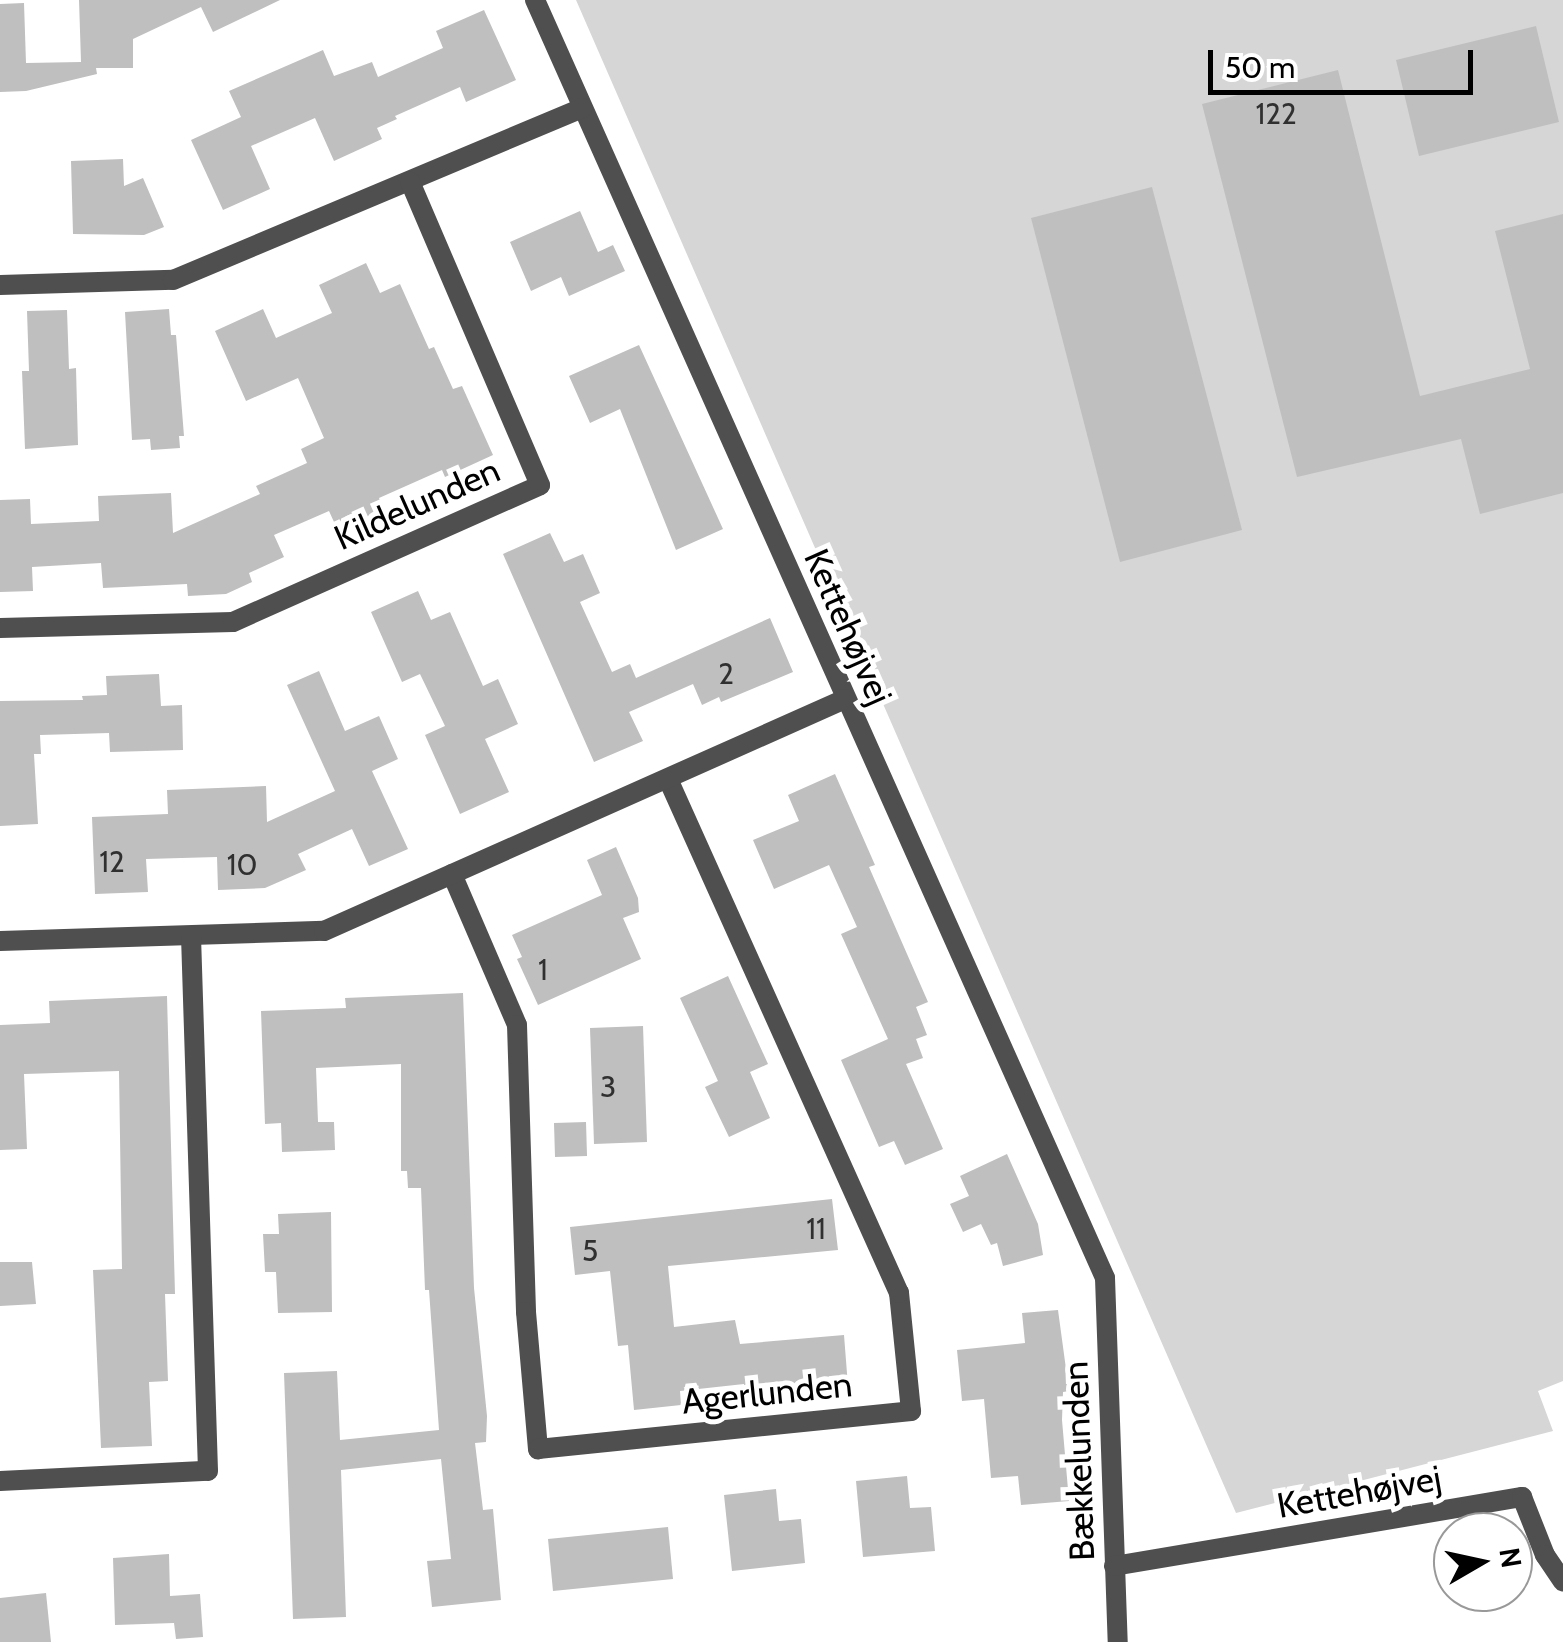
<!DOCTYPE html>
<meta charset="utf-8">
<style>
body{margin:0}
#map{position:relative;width:1563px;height:1642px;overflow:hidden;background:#fff;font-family:Cabin,sans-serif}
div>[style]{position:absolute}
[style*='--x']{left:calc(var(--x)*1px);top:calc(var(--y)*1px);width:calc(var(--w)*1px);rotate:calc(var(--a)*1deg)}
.green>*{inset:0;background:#d6d6d6}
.building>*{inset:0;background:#bfbfbf}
.street>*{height:20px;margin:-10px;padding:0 10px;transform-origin:10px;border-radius:10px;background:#4f4f4f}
span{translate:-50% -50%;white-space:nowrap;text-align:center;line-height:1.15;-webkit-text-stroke:10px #fff;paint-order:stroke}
.number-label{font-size:30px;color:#303030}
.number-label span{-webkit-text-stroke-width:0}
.street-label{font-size:35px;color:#000}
.north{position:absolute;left:1433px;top:1512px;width:100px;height:100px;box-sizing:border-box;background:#fff;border:2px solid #999;border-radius:50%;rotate:81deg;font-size:28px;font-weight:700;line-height:40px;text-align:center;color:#000}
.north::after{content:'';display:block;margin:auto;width:35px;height:45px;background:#000;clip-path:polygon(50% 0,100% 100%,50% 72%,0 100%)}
.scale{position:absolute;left:1208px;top:50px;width:265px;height:45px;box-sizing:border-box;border:5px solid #000;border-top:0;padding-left:12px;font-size:30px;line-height:35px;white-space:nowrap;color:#000;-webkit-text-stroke:8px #fff;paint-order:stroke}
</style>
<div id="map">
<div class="green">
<i style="clip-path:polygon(576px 0,1563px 0,1563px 1381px,1538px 1391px,1553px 1431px,1236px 1513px)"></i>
</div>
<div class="building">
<i style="clip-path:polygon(79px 0,280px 0,213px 32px,201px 7px,133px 39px,133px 68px,96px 68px,97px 74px,26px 91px,0 92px,0 4px,24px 3px,26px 63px,81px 62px)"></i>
<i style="clip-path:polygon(484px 10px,516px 80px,466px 102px,460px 87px,395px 116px,397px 119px,377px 128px,382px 139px,334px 161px,315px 118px,251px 146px,270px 189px,223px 210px,191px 140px,241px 117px,229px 91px,323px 50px,334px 76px,372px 62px,378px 77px,443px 48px,436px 31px)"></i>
<i style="clip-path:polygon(1536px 26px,1559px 122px,1419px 156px,1396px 60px)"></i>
<i style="clip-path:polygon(1338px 70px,1420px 396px,1530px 369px,1495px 231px,1563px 214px,1563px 493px,1480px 514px,1461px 439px,1297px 477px,1202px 104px)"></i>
<i style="clip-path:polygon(123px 159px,124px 186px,143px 178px,164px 227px,144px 235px,73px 234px,71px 161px)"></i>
<i style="clip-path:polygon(1152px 187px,1242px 530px,1120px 562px,1031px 218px)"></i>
<i style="clip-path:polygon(580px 211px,598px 252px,613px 245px,625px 271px,569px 296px,561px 277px,531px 291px,510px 242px)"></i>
<i style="clip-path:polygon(366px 263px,380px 293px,400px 284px,429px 349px,434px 347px,453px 389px,462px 386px,493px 455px,445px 477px,442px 470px,379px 498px,385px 512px,339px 533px,329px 511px,274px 535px,284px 557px,249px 573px,252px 582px,226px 594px,188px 596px,187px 584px,103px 588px,101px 563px,32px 567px,33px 591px,0 592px,0 500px,30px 499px,31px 524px,99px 521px,98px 496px,171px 493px,173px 533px,260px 494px,256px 486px,307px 463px,301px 449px,324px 438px,298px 378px,246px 401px,215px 331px,263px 309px,276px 338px,332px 313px,319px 285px)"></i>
<i style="clip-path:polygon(169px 309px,171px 335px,176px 335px,184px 436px,179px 436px,180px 448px,151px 450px,150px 439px,132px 440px,125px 312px)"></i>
<i style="clip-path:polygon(67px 310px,69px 369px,76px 368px,78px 445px,25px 449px,22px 371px,29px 371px,27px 311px)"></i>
<i style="clip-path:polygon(639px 345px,723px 529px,676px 550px,620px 409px,590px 423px,569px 376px)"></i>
<i style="clip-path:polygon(550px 533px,564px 562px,583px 554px,600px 593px,580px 602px,612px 672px,630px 664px,636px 678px,770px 618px,793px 672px,721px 702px,719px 697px,702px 705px,693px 684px,629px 712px,643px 741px,594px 762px,503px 554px)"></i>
<i style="clip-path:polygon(418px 591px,431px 620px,450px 612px,483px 686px,498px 679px,518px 724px,485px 739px,509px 792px,460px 814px,425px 735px,445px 726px,420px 674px,402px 682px,371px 612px)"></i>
<i style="clip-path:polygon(319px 671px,345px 731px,379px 716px,398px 759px,372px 771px,408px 849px,369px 866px,352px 829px,298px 854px,306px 870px,265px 888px,218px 890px,217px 857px,146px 859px,148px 892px,95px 894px,92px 817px,168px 814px,167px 790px,266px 786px,267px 822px,335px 791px,287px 685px)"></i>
<i style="clip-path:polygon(159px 674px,161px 706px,182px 705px,183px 750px,110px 752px,109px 733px,40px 735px,41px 754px,34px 754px,38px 824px,0 826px,0 701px,83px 700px,82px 696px,107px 695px,106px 676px)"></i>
<i style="clip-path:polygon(835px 774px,875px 865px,869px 867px,928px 1002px,916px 1007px,927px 1035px,916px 1039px,923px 1058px,906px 1064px,943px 1149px,905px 1165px,894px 1141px,879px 1147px,841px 1060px,888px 1039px,841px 934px,857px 927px,829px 865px,774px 889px,753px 840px,799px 821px,788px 795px)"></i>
<i style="clip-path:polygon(616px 847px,638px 898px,639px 912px,623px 918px,641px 959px,538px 1005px,517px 959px,522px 957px,512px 935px,602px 895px,587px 860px)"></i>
<i style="clip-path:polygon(728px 976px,768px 1064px,750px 1072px,770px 1118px,729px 1137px,705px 1087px,718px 1081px,680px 998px)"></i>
<i style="clip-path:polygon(463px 993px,474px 1288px,487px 1416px,486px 1442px,475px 1443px,483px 1510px,493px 1509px,501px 1600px,432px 1607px,427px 1561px,451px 1559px,441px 1459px,341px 1470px,346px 1617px,293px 1619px,284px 1373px,337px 1371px,340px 1440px,439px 1430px,429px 1290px,425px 1290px,421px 1188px,408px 1188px,407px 1171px,401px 1171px,401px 1064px,316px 1068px,318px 1122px,334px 1122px,335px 1150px,282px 1152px,281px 1123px,265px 1124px,261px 1011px,346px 1008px,345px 998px)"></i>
<i style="clip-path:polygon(167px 996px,175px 1294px,165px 1294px,168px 1381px,149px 1382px,152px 1446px,101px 1448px,93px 1270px,122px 1269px,119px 1071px,24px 1074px,27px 1149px,0 1150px,0 1025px,50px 1023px,49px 1001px)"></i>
<i style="clip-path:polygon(643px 1026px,647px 1142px,594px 1144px,590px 1028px)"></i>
<i style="clip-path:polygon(586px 1122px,587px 1156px,555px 1157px,554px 1123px)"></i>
<i style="clip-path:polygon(1007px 1154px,1038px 1224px,1043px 1255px,1003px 1266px,997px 1243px,991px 1245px,981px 1224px,963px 1232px,950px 1204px,969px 1196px,960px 1176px)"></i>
<i style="clip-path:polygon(832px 1199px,838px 1250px,668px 1266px,674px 1327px,735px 1320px,740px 1344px,844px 1335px,848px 1386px,746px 1396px,744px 1384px,680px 1391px,681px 1405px,634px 1410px,628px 1345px,618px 1346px,610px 1271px,575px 1275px,570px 1227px)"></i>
<i style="clip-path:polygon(331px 1212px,332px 1312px,278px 1313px,276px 1272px,265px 1272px,263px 1234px,279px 1234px,278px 1214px)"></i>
<i style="clip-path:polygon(0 1262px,32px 1262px,36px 1304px,0 1306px)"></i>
<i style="clip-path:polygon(1058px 1310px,1069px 1391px,1063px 1392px,1062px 1420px,1069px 1501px,1021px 1505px,1018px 1476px,991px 1478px,984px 1399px,962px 1401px,957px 1350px,1025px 1343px,1022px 1313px)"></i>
<i style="clip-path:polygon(907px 1476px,910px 1508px,931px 1507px,935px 1551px,863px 1557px,856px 1481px)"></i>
<i style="clip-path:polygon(776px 1489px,779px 1521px,801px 1519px,805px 1563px,732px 1571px,724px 1495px)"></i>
<i style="clip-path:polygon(668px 1527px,673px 1579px,553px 1591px,548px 1539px)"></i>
<i style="clip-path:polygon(169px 1554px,170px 1596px,200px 1594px,203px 1637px,176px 1639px,174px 1623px,115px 1625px,113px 1558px)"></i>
<i style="clip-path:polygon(46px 1593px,51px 1642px,0 1642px,0 1598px)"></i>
</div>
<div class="street">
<i style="--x:535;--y:0;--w:1399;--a:65.96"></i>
<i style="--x:1105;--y:1278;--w:364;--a:88"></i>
<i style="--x:0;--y:285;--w:173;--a:-1.7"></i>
<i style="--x:173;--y:280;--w:444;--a:-22.8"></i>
<i style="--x:0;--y:628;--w:233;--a:-1.5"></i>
<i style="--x:233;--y:622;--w:336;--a:-24"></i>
<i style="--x:540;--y:485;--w:330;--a:-113.2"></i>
<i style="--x:452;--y:874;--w:164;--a:66.7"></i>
<i style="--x:517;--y:1025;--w:287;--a:88.2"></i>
<i style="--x:526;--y:1312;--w:138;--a:85"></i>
<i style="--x:538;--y:1449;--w:375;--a:-5.8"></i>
<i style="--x:911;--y:1411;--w:119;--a:-95.8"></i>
<i style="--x:899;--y:1293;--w:564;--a:-114.2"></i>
<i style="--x:0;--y:941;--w:324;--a:-1.8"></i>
<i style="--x:324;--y:931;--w:570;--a:-24"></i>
<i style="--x:0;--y:1481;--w:208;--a:-2.8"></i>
<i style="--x:208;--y:1471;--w:535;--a:-91.82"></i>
<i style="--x:1114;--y:1566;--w:414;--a:-9.6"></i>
<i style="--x:1522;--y:1497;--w:62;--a:68.4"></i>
<i style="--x:1545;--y:1555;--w:32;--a:56"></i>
</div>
<div class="number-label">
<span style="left:1276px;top:114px">122</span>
<span style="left:726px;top:674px">2</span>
<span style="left:112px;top:862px">12</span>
<span style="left:242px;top:865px">10</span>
<span style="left:543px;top:970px">1</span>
<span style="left:608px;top:1087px">3</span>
<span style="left:816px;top:1229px">11</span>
<span style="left:590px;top:1251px">5</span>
</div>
<div class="street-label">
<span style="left:417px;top:504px;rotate:-24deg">Kildelunden</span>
<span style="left:848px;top:627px;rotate:66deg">Kettehøjvej</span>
<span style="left:767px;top:1393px;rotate:-6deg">Agerlunden</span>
<span style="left:1079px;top:1461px;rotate:-92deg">Bækkelunden</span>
<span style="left:1359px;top:1492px;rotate:-10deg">Kettehøjvej</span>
</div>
<div class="north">N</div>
<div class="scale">50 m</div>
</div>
